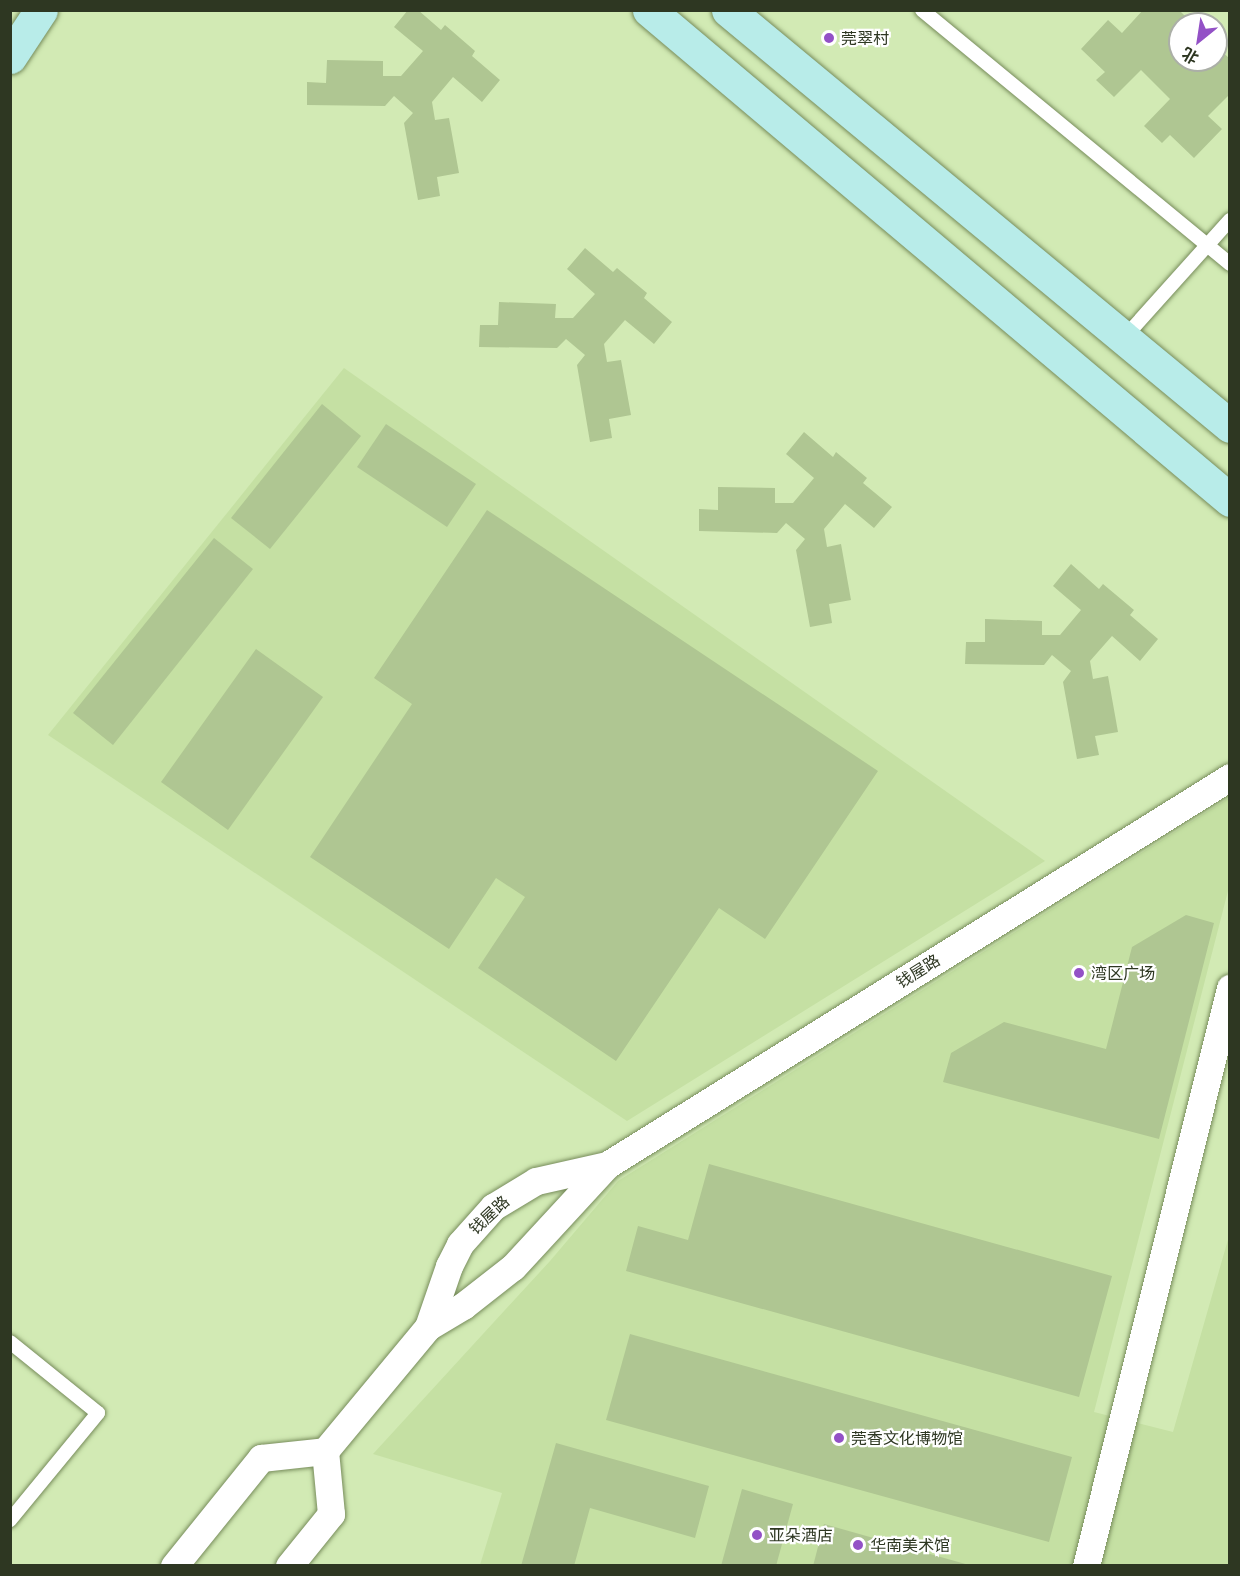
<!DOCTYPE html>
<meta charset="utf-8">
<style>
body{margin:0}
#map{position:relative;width:1240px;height:1576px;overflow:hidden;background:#d2eab4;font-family:"Playfair Display","Noto Sans SC",serif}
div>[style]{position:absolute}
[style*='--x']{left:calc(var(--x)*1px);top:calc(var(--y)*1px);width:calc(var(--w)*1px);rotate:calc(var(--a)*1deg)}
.built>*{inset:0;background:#c5e0a3}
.building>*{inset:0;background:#afc692}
.roads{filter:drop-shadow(0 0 2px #778c5b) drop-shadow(0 0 2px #778c5b)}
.lane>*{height:14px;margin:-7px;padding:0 7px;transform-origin:7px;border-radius:7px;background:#fff}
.street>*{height:27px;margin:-13.5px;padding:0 13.5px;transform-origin:13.5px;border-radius:13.5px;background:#fff}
.secondary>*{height:33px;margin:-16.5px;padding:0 16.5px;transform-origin:16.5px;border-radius:16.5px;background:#b8ece9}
.dots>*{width:16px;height:16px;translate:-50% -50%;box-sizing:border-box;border:3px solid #fff;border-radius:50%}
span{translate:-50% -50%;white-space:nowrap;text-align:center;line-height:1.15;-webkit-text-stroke:4.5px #fff;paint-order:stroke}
.poi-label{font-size:16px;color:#2e3722}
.left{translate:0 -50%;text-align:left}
.street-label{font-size:16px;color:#2e3722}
.frame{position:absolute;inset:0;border:12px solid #2e3722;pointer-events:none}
.north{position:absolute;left:1168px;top:12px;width:60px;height:60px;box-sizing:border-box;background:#fff;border:2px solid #abafa7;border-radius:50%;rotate:210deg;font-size:16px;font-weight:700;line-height:24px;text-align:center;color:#2e3722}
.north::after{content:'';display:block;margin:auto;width:21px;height:27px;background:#9351c6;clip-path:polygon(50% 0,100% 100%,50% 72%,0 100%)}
</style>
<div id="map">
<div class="built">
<i style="clip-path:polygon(344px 368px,1045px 861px,627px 1121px,48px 735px)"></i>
<i style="clip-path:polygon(1229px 798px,1229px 887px,1094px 1412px,1173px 1432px,1229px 1236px,1229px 1565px,480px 1565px,502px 1493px,373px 1454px,550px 1261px,618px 1181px)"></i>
</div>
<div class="building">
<i style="clip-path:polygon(408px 10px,418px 10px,441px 30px,445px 25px,475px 51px,472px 56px,500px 80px,482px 102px,453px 77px,432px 102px,435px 120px,449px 118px,459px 173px,437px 177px,440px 196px,418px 200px,404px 123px,413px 113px,394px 96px,385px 106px,307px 105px,307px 82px,326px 83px,327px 60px,383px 61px,383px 76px,401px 76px,423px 51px,394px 27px)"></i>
<i style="clip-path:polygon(1143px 10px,1179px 10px,1193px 24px,1180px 24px,1180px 60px,1216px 60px,1216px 46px,1230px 59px,1230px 94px,1208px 116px,1222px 129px,1194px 158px,1170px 135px,1162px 143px,1144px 126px,1170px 99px,1141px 70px,1114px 97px,1096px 80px,1105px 72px,1081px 49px,1108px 20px,1122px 33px)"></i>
<i style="clip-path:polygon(585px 248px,613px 272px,617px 268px,647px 293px,644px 298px,672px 322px,654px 344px,625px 320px,604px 344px,607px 362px,621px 360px,631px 415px,609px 419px,612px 438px,590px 442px,577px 365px,585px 355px,566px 339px,557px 348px,479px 347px,480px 325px,498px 325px,499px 302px,556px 304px,555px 318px,573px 318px,595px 294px,567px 269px)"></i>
<i style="clip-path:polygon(322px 404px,361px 436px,270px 549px,231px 518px)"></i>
<i style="clip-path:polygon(386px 424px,476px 484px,447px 527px,357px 467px)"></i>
<i style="clip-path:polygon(804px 432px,833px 457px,836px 452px,867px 478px,863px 483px,892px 507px,874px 528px,845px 504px,824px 529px,827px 547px,841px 544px,851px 600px,829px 604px,832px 623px,810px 627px,796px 550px,805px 539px,786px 523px,777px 533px,699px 531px,699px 509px,718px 510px,718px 487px,775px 488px,775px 503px,793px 503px,814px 478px,786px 454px)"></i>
<i style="clip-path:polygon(487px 510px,878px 771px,765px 939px,719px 908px,616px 1061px,478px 968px,525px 897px,496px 878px,449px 949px,310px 857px,412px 704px,374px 678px)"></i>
<i style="clip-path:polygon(214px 538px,253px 569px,113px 745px,73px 713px)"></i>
<i style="clip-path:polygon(1071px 564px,1099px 589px,1103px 584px,1134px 610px,1130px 615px,1158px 639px,1140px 661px,1112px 636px,1090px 661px,1093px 679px,1108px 676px,1118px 732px,1095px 736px,1099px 755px,1077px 759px,1063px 682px,1071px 671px,1052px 655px,1044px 665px,965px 664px,966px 642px,985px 642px,985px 619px,1042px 621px,1042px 635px,1060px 635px,1081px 610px,1053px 586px)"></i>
<i style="clip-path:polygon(256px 649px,323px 697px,228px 830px,161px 782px)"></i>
<i style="clip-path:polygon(1186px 915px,1214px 923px,1159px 1139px,943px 1082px,951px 1053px,1004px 1022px,1106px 1049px,1132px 947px)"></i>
<i style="clip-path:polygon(709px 1164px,1112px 1276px,1079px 1397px,626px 1271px,638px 1226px,688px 1240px)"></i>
<i style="clip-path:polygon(630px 1334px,1072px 1457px,1049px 1542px,606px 1420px)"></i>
<i style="clip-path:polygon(556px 1443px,709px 1486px,695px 1538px,590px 1508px,574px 1566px,521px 1566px)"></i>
<i style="clip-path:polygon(742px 1489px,793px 1504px,776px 1566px,721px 1566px)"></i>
<i style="clip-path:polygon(824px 1524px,969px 1565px,969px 1566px,813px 1566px)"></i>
</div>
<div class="roads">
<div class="lane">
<i style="--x:922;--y:10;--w:399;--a:39.5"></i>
<i style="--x:1124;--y:338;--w:159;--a:-48.1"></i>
<i style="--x:10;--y:1342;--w:113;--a:38.9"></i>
<i style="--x:98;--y:1413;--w:139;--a:129.4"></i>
</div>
<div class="street">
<i style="--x:428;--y:1327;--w:65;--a:-71"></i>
<i style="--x:449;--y:1266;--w:25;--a:-63"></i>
<i style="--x:460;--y:1244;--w:50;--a:-48.3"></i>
<i style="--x:493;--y:1207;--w:50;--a:-31.2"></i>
<i style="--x:536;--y:1181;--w:73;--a:-12.7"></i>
<i style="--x:174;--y:1566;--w:139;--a:-51.1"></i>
<i style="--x:261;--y:1458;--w:64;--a:-6.2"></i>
<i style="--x:325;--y:1451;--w:161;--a:-50.3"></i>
<i style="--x:428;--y:1327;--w:41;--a:-31"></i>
<i style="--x:463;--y:1306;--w:63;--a:-38"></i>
<i style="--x:513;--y:1267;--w:139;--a:-47.3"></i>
<i style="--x:607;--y:1165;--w:734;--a:-31.91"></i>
<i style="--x:289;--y:1566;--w:67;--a:-51.1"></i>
<i style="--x:331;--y:1514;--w:63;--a:-95.4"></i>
<i style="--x:1086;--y:1566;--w:596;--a:-76.01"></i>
</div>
<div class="secondary">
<i style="--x:649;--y:10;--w:760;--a:40.14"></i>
<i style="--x:728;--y:10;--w:652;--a:39.65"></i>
<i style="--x:10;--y:57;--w:56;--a:-56.6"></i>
</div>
</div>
<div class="dots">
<i style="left:829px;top:38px;background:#9351c6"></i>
<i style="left:1079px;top:973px;background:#9351c6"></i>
<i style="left:839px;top:1438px;background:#9351c6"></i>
<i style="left:757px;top:1535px;background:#9351c6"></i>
<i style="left:858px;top:1545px;background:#9351c6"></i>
</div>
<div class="poi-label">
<span class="left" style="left:841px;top:38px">莞翠村</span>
<span class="left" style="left:1091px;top:973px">湾区广场</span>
<span class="left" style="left:851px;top:1438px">莞香文化博物馆</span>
<span class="left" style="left:769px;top:1535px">亚朵酒店</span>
<span class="left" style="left:870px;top:1545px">华南美术馆</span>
</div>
<div class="street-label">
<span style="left:918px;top:971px;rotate:-32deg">钱屋路</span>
<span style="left:489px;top:1215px;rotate:-43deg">钱屋路</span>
</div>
<div class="frame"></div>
<div class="north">北</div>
</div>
